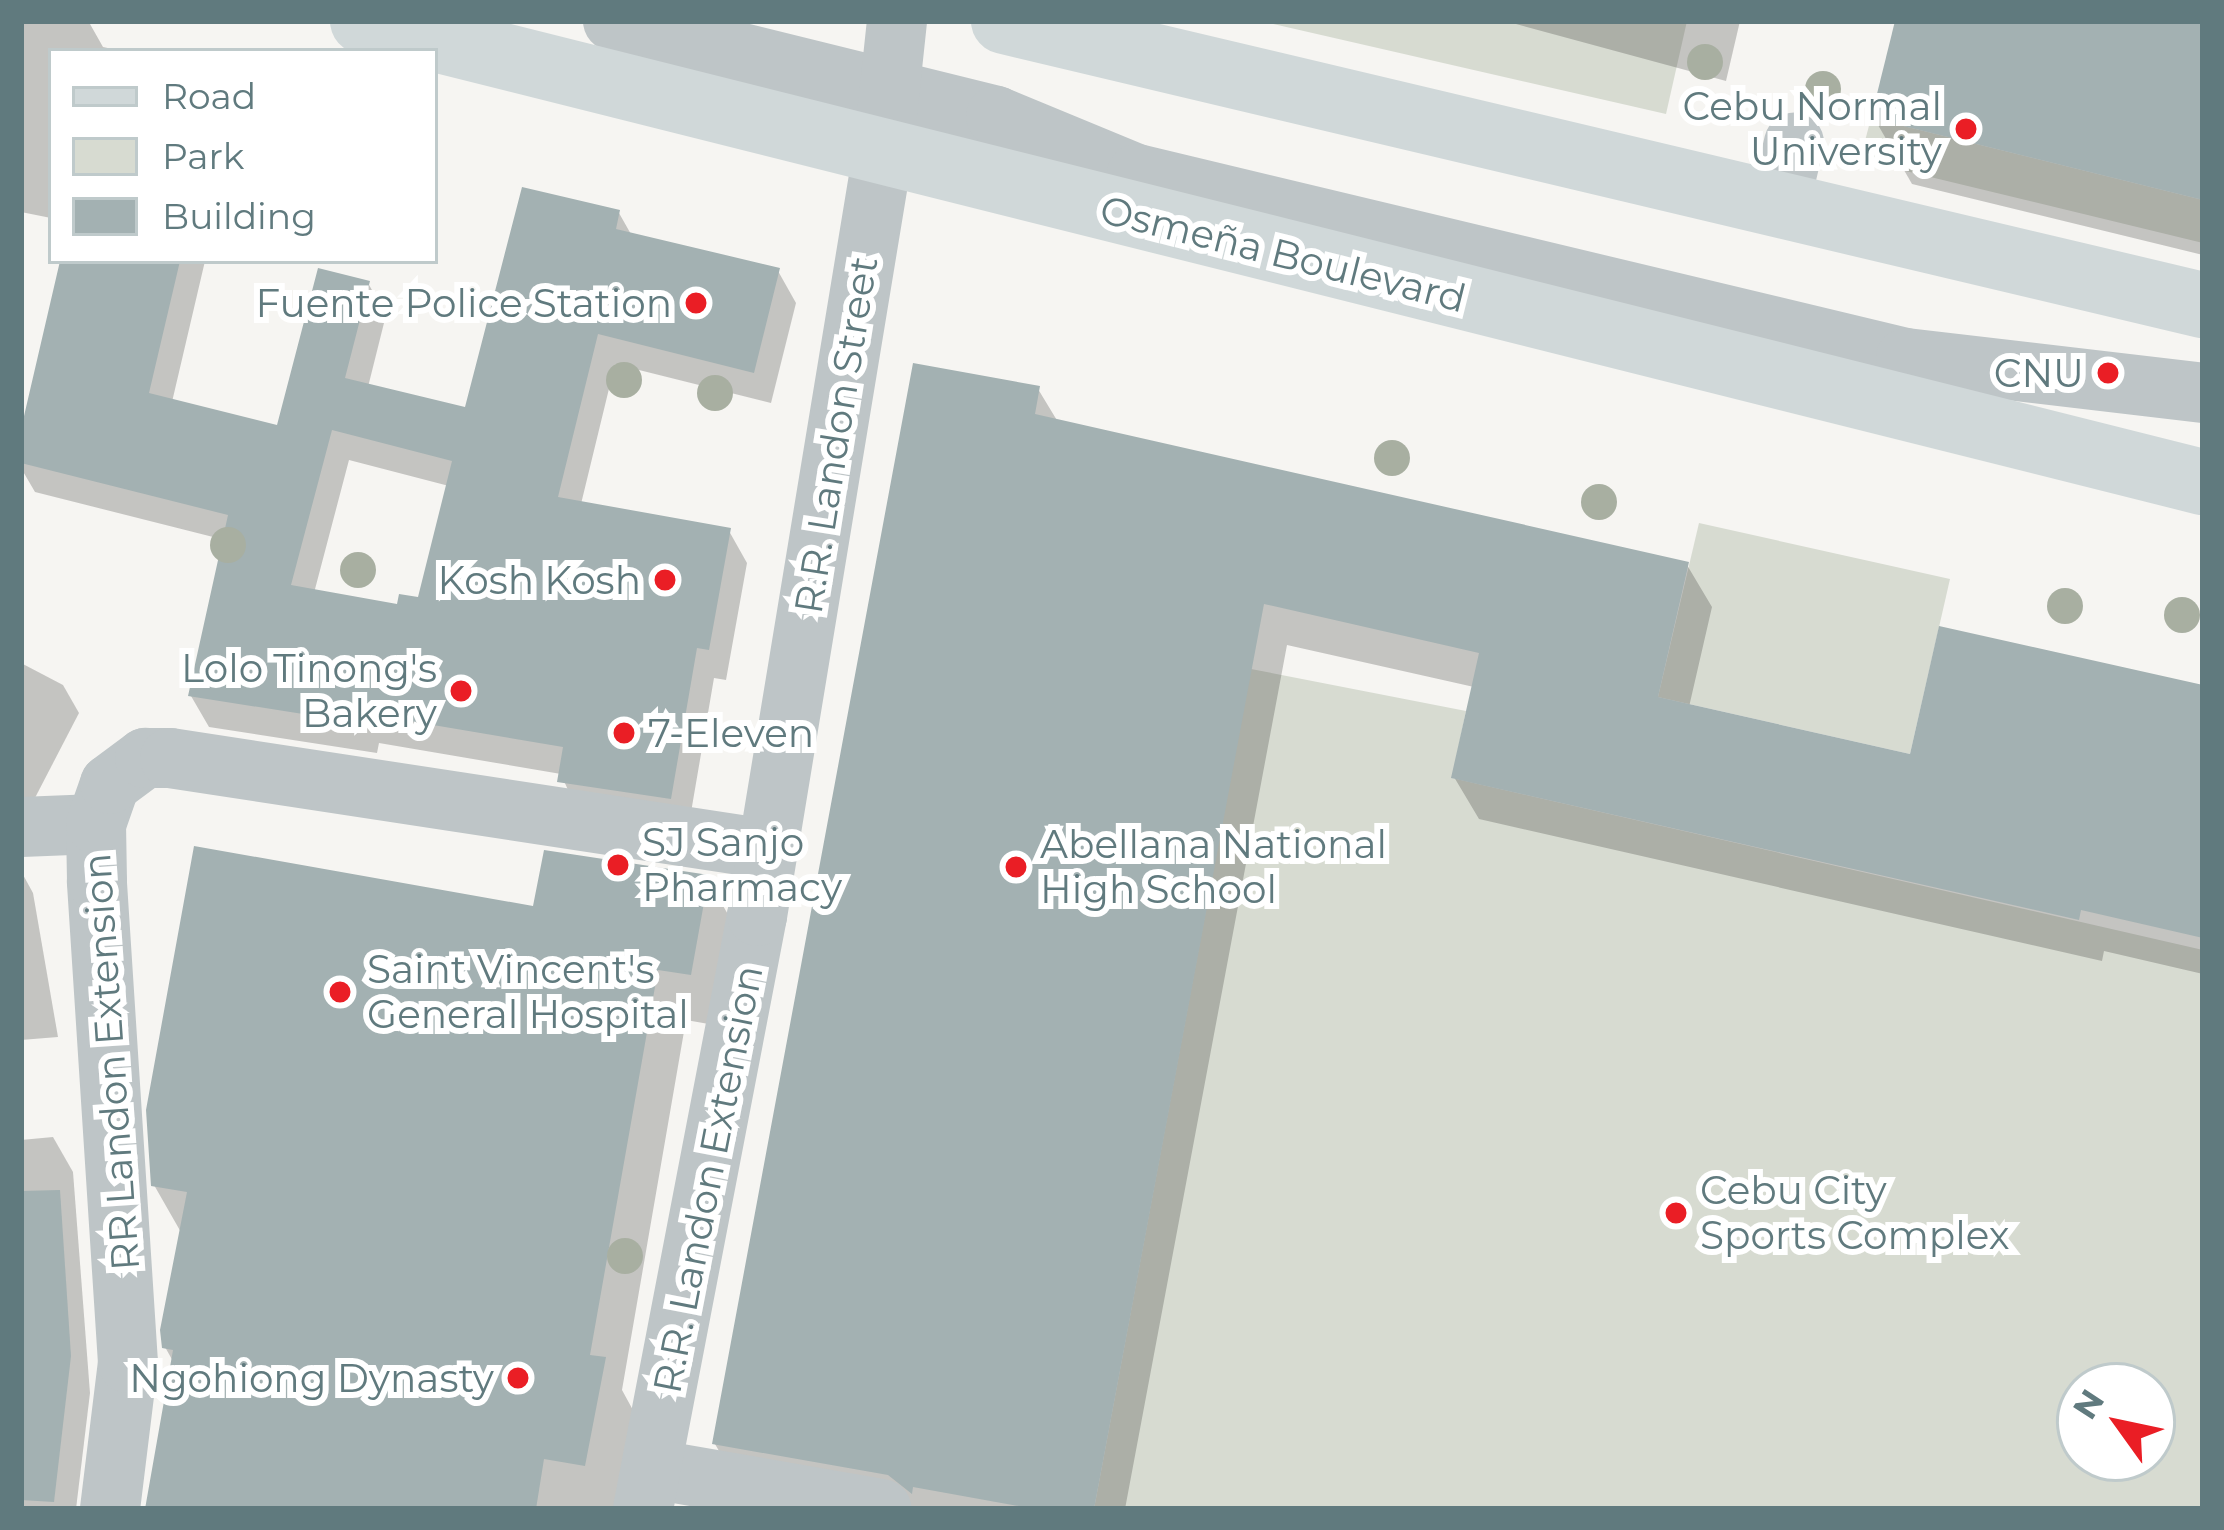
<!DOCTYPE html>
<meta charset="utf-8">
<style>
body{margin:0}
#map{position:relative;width:2224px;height:1530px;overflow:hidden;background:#f6f5f2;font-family:Montserrat,sans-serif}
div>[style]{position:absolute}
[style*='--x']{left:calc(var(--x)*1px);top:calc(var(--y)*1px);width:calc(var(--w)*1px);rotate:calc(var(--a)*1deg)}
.green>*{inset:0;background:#d7dbd1}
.shadow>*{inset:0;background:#0003}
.building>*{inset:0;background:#a3b1b2}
.minor>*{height:60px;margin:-30px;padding:0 30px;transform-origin:30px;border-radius:30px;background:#bec5c7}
.major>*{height:66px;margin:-33px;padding:0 33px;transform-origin:33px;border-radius:33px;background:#d0d8d9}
.trees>*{width:36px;height:36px;margin:-18px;border-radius:50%;background:#a8afa1}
.dots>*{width:33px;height:33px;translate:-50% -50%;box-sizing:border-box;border:6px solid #fff;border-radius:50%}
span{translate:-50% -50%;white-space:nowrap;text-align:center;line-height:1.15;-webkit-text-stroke:12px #fff;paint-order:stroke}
.poi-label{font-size:39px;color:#607a7e}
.right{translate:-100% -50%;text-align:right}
.left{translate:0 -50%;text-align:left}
.street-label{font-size:39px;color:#607a7e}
.frame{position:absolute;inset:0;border:24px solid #607a7e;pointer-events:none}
.legend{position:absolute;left:48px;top:48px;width:390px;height:216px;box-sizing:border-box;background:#fff;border:3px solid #bfcacb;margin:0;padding:15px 21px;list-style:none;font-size:36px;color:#607a7e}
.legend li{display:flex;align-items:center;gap:24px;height:60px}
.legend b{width:60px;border:3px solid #bfcacb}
.north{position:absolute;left:2056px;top:1362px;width:120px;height:120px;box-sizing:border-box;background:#fff;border:3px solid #bfcacb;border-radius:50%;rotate:303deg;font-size:33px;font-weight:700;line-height:48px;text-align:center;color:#607a7e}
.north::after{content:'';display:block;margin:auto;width:42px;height:54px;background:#ea1e25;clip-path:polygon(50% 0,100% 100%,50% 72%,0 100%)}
</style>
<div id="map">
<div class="green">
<i style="clip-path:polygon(1260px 21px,1687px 21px,1666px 114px)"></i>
<i style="clip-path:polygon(1871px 118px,2203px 200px,2203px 243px,1860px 160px)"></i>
<i style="clip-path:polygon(1699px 523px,1950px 579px,1910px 754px,1658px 697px)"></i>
<i style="clip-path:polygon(evenodd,1251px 669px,1466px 711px,1452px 778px,2203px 950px,2203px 1509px,1094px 1509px,1251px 669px,2080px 1386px,2152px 1386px,2152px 1458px,2080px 1458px,2080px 1386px)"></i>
</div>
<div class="shadow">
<i style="clip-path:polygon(21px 21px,90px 24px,103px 47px,122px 51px,51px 51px,51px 218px,21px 212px)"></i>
<i style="clip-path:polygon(1505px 21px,1740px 21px,1726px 81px)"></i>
<i style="clip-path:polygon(1898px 21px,2203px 21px,2203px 255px,1912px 184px,1874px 118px)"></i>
<i style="clip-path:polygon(evenodd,619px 213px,632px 236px,778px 271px,796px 303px,771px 403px,615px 364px,581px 504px,729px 531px,747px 563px,726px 680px,714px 678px,688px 830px,578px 813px,561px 774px,379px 743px,377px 753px,209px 727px,191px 696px,225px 540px,35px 492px,21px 468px,63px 261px,205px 261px,172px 402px,279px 428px,368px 283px,386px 315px,368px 387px,467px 411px,619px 213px,349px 460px,449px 486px,420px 600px,399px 607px,314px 593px,349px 460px)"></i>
<i style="clip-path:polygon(1038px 389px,1058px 422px,1687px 565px,1712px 607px,1689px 707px,1912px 758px,2203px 689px,2203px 974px,2104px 951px,2102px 961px,1479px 819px,1454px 777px,1474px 687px,1287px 645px,1125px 1509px,855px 1509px,739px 1486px,715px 1444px)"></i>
<i style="clip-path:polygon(21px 663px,63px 685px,79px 713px,23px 821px)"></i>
<i style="clip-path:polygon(21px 871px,33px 893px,58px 1037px,21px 1040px)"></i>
<i style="clip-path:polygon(707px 878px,737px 930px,720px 1026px,686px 1020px,622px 1390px,634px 1412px,616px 1509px,149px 1509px,174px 1363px,165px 1347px,182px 1234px,154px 1185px,536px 909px)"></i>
<i style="clip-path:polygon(53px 1137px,73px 1172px,90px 1393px,76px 1509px,21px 1509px,21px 1140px)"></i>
</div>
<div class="building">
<i style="clip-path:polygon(1895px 21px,2203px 21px,2203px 200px,1871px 118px)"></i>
<i style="clip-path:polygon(evenodd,522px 187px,620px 210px,616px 229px,780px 268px,754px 373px,598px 334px,558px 497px,731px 528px,709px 650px,697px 648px,671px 799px,557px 782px,563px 747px,362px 713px,360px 723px,188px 696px,228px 515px,21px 463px,21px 429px,60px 261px,180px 261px,149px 393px,277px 425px,318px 268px,370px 281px,345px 378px,465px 407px,522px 187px,332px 430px,452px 461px,418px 597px,399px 594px,397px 604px,291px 585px,332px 430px)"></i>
<i style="clip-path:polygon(913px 363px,1040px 386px,1035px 414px,1689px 562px,1658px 697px,1910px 754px,1939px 626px,2203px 685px,2203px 938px,2081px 910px,2079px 920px,1451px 778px,1479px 653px,1264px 604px,1094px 1509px,1035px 1509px,913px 1487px,912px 1494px,888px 1475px,712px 1444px)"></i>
<i style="clip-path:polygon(194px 846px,533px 906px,544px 850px,709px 875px,691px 975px,658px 970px,590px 1355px,606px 1357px,585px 1466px,544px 1459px,536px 1509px,145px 1509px,173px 1350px,162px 1348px,160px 1330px,187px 1192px,151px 1186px,146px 1110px)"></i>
<i style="clip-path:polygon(60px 1190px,71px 1356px,54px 1502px,21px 1500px,21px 1191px)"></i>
</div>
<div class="minor">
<i style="--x:613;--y:21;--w:395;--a:13.9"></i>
<i style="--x:996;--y:116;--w:152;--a:22.4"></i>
<i style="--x:1137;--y:174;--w:791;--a:13.46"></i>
<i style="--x:1906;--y:358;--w:299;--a:6.7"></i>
<i style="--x:1780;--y:203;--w:62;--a:-76.9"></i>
<i style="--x:21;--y:827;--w:75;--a:-2.3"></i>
<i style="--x:652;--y:1469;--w:233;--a:9.9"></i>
<i style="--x:110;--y:1509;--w:147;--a:-83"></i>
<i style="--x:128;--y:1363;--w:483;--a:-93.7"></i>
<i style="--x:97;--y:881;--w:57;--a:-91"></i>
<i style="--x:96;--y:824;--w:42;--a:-70.7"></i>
<i style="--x:110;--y:784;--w:44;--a:-36.6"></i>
<i style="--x:145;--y:758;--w:25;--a:0"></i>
<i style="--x:170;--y:758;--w:604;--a:8.67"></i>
<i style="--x:643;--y:1509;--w:604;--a:-79.12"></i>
<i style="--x:757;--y:916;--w:774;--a:-80.63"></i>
<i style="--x:883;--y:152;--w:132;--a:-83.9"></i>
</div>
<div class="major">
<i style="--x:363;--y:21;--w:1897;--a:14.07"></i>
<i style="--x:1004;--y:21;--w:1232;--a:13.33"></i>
</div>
<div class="trees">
<i style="left:1705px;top:62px"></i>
<i style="left:1823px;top:89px"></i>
<i style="left:624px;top:380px"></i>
<i style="left:715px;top:393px"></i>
<i style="left:1392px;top:458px"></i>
<i style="left:1599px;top:502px"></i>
<i style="left:228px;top:545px"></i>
<i style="left:358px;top:570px"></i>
<i style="left:2065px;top:606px"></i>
<i style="left:2182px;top:615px"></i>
<i style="left:625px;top:1256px"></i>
</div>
<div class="dots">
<i style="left:1966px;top:129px;background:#ea1e25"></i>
<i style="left:696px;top:303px;background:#ea1e25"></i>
<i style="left:2108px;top:373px;background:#ea1e25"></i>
<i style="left:665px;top:580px;background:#ea1e25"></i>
<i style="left:461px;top:691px;background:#ea1e25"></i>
<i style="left:624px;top:733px;background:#ea1e25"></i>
<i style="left:618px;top:865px;background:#ea1e25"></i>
<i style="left:1016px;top:867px;background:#ea1e25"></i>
<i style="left:340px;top:992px;background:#ea1e25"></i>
<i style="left:1676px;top:1213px;background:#ea1e25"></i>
<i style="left:518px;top:1378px;background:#ea1e25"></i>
</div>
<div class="poi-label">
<span class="right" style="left:1942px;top:129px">Cebu Normal<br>University</span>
<span class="right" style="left:672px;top:303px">Fuente Police Station</span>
<span class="right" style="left:2084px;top:373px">CNU</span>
<span class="right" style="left:641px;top:580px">Kosh Kosh</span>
<span class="right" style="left:437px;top:691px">Lolo Tinong's<br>Bakery</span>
<span class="left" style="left:648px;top:733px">7-Eleven</span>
<span class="left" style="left:642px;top:865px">SJ Sanjo<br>Pharmacy</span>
<span class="left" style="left:1040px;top:867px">Abellana National<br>High School</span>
<span class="left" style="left:367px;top:992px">Saint Vincent's<br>General Hospital</span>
<span class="left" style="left:1700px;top:1213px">Cebu City<br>Sports Complex</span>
<span class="right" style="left:494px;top:1378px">Ngohiong Dynasty</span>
</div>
<div class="street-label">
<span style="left:1283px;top:254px;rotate:14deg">Osmeña Boulevard</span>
<span style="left:836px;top:435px;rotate:-81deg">R.R. Landon Street</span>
<span style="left:111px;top:1062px;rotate:-94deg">RR Landon Extension</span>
<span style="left:708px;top:1179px;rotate:-79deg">R.R. Landon Extension</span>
</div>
<div class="frame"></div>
<ul class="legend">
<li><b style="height:15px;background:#d0d8d9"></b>Road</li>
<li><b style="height:33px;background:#d7dbd1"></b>Park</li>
<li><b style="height:33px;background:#a3b1b2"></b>Building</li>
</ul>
<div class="north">N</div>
</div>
